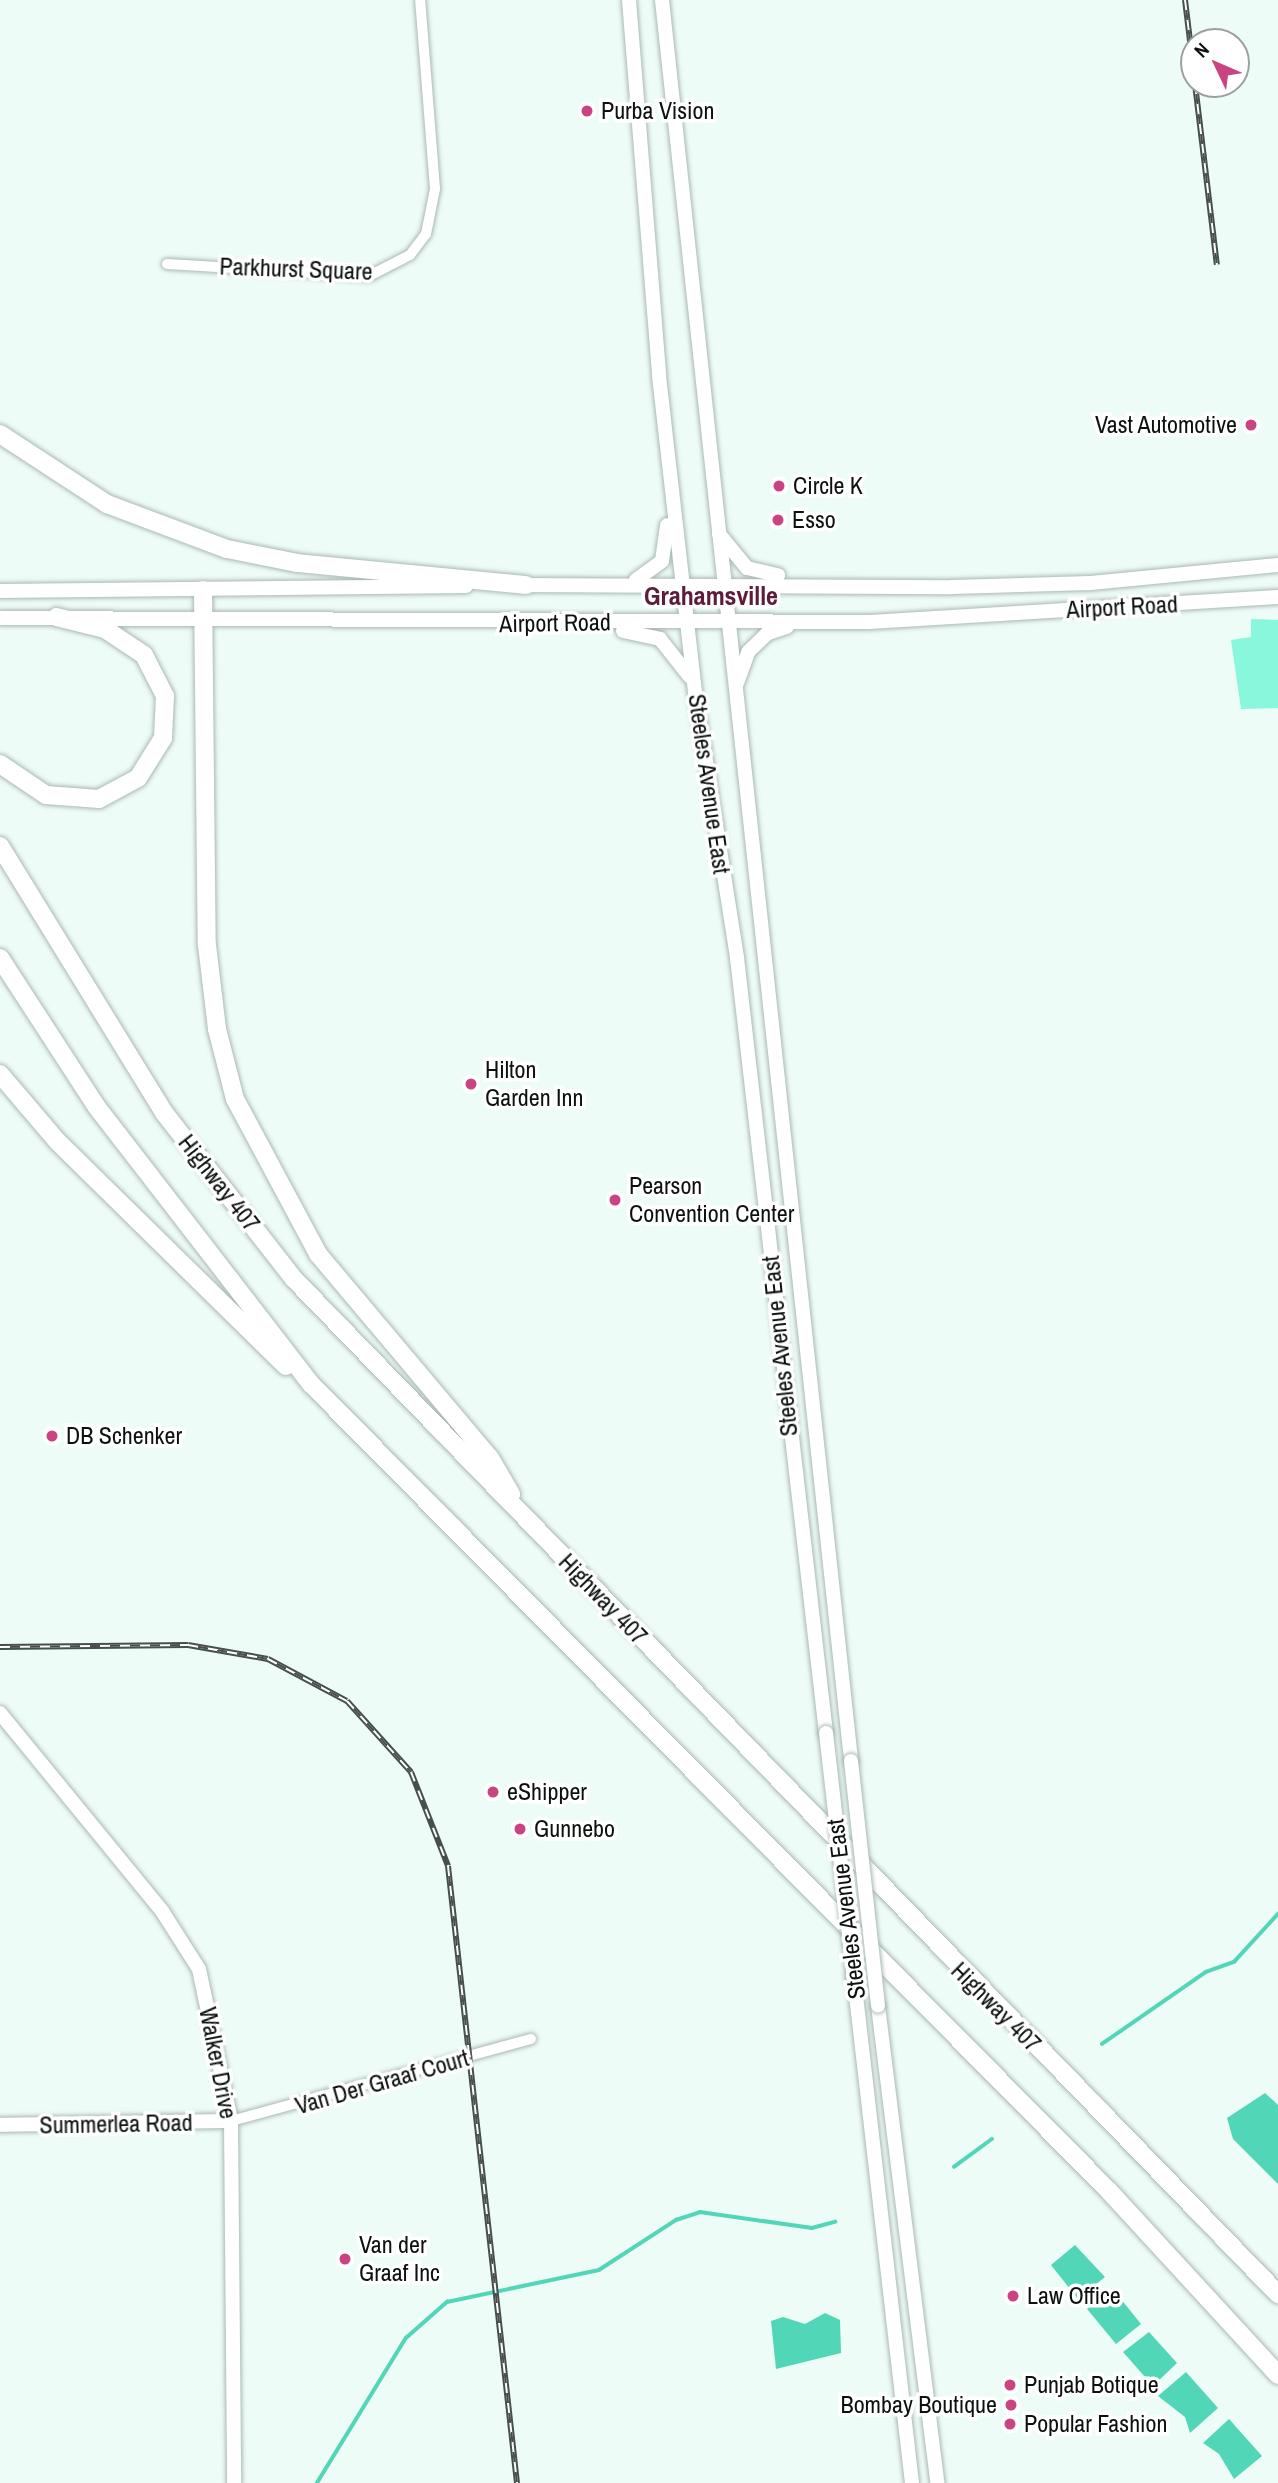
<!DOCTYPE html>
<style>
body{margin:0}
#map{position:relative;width:1278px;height:2483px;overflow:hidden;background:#eefcf7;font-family:"Archivo Narrow",sans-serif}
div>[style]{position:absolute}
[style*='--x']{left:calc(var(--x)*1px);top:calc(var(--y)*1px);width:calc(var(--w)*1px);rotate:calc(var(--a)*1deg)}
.green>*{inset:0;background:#88f7db}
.water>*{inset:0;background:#51d6b8}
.stream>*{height:3.5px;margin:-1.75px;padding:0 1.75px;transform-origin:1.75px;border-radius:1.75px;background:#51d6b8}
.roads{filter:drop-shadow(0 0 2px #abb8b4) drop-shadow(0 0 2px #abb8b4)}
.street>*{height:10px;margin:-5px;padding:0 5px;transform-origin:5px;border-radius:5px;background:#fff}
.secondary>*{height:14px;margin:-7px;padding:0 7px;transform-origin:7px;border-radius:7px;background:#fff}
.highway>*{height:18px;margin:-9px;padding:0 9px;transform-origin:9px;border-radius:9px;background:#fff}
.rail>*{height:6px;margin-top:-3px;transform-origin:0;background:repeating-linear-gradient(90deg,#fff 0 10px,#474f4c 0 20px);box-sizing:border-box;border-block:2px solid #474f4c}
.bridges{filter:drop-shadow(0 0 2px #abb8b4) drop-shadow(0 0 2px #abb8b4)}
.secondary-bridge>*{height:14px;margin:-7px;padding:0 7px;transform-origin:7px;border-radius:7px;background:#fff}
.dots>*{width:19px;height:19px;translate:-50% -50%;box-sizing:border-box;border:4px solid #fff;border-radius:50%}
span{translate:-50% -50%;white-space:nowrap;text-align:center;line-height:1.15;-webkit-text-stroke:7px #fff;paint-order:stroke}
.poi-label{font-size:24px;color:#0c110f}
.left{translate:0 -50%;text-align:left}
.right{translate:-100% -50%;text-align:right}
.street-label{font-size:24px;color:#0c110f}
.neighbourhood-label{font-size:26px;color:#5d1c3a;font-weight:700}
.north{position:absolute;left:1180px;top:28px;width:70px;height:70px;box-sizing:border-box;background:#fff;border:2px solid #9ea09f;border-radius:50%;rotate:314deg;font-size:19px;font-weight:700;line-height:28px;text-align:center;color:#0c110f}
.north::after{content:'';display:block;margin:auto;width:24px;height:32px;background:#cb4482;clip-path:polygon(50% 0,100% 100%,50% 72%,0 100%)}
</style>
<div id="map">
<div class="green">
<i style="clip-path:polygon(1251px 619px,1278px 620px,1278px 708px,1241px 709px,1231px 640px,1251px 637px)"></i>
</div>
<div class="water">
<i style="clip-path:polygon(1265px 2093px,1278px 2105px,1278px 2184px,1233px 2139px,1227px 2118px)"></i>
<i style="clip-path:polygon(1075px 2245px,1105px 2277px,1078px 2299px,1051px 2265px)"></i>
<i style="clip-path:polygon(1112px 2288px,1141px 2324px,1116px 2344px,1087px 2309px)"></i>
<i style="clip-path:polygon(825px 2313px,840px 2320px,841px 2353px,776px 2369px,771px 2321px,783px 2317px,805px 2324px)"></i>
<i style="clip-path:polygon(1149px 2332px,1177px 2363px,1153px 2386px,1123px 2352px)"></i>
<i style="clip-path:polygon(1186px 2372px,1218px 2408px,1190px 2433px,1185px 2417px,1158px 2396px)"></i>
<i style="clip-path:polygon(1229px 2419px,1262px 2456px,1234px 2479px,1219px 2454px,1203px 2443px)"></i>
</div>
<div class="stream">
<i style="--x:1102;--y:2044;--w:126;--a:-34.7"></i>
<i style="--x:1206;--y:1972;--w:30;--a:-20"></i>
<i style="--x:1234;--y:1962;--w:65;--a:-47.5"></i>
<i style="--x:954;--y:2167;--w:47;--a:-36.4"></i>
<i style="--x:317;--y:2483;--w:170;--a:-58.5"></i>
<i style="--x:406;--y:2338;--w:55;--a:-41.3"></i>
<i style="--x:447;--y:2302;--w:155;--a:-11.9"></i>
<i style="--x:599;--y:2270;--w:92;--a:-33"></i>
<i style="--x:676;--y:2220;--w:25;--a:-18"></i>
<i style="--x:700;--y:2212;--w:113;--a:8.1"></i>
<i style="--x:812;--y:2228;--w:24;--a:-15"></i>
</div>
<div class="roads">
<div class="street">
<i style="--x:167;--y:264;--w:202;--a:3.4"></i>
<i style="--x:369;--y:276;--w:46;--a:-27.1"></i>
<i style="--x:410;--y:255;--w:26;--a:-53"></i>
<i style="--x:426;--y:234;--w:46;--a:-78.7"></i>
<i style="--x:435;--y:189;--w:190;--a:-94.5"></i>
<i style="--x:231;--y:2121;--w:311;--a:-15.3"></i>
</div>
<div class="secondary">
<i style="--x:629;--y:0;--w:377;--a:85.4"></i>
<i style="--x:659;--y:376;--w:318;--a:83.5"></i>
<i style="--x:695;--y:692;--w:269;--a:81"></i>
<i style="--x:737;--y:958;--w:780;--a:83.45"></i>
<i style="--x:662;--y:0;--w:1771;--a:83.87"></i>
<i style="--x:719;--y:534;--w:44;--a:50.5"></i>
<i style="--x:747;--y:568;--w:32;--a:13"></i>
<i style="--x:636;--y:580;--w:32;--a:-36"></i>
<i style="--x:662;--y:561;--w:36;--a:-82"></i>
<i style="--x:517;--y:585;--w:435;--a:0.3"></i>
<i style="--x:952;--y:587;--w:138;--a:-1.7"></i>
<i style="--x:1090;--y:583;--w:189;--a:-5.5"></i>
<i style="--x:0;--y:591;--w:466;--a:-0.6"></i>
<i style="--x:0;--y:618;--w:869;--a:0.26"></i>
<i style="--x:869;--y:622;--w:410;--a:-3.5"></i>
<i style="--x:623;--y:631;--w:38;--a:12"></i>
<i style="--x:660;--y:639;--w:48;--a:51.7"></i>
<i style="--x:737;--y:683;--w:33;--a:-70"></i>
<i style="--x:748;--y:652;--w:28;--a:-44"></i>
<i style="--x:768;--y:633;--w:20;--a:-18"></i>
<i style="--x:0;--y:1713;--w:256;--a:50.7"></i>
<i style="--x:162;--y:1911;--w:69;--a:57.5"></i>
<i style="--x:199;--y:1969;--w:155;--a:78.1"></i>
<i style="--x:231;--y:2121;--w:362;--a:89.5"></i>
<i style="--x:854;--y:1978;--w:508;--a:83.45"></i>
<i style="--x:878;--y:2006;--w:481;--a:82.9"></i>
<i style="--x:0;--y:2125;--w:231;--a:-1"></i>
</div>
<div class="highway">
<i style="--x:0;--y:434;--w:128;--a:33.2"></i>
<i style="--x:107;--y:504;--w:128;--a:20.6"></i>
<i style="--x:227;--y:549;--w:71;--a:11.3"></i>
<i style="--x:297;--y:563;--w:230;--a:5.5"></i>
<i style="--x:203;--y:590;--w:355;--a:89.4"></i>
<i style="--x:207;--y:945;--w:85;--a:83.2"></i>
<i style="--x:217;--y:1029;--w:72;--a:75.6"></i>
<i style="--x:235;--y:1099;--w:176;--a:61.8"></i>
<i style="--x:318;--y:1254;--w:267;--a:49.9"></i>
<i style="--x:490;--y:1458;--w:42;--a:59.7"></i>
<i style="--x:0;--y:764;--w:55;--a:34"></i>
<i style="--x:46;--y:795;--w:53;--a:4.3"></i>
<i style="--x:99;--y:799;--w:44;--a:-28.3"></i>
<i style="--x:138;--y:778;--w:47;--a:-58"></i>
<i style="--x:163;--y:738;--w:42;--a:-87.3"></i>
<i style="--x:165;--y:696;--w:46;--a:-117.1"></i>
<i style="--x:144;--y:655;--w:47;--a:-146.3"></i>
<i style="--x:105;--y:629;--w:50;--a:-166.2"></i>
<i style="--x:0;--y:846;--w:315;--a:58.4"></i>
<i style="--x:165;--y:1114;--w:209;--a:52"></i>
<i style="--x:294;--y:1279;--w:1414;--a:45.89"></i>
<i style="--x:0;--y:958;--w:176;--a:57"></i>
<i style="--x:96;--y:1106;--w:353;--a:52.3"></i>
<i style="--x:312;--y:1385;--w:1134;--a:45.32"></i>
<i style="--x:1109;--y:2191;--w:250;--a:47.4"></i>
<i style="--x:0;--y:1074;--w:88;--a:49.6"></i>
<i style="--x:57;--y:1141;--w:321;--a:44.5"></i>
</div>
</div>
<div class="rail">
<i style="--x:1185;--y:0;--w:74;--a:83"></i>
<i style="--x:1195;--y:84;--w:182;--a:83.1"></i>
<i style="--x:0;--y:1647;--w:188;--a:-0.6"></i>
<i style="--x:188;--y:1645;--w:81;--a:9.9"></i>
<i style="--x:268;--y:1659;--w:89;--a:28"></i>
<i style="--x:347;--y:1701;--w:96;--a:48"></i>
<i style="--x:411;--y:1772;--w:101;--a:68.5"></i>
<i style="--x:448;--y:1866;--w:621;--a:83.62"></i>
</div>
<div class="bridges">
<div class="secondary-bridge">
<i style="--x:826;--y:1733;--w:247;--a:83.5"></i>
<i style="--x:851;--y:1761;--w:246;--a:83.7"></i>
</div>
</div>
<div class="dots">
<i style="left:587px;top:111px;background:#cb4482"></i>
<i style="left:1251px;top:425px;background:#cb4482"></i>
<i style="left:779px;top:486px;background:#cb4482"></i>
<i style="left:778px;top:520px;background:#cb4482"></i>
<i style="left:471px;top:1084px;background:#cb4482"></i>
<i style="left:615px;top:1200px;background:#cb4482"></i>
<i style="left:52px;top:1436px;background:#cb4482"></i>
<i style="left:493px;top:1792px;background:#cb4482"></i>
<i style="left:520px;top:1829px;background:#cb4482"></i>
<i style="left:345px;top:2259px;background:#cb4482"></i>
<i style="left:1013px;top:2296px;background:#cb4482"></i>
<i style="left:1010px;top:2385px;background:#cb4482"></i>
<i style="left:1011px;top:2405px;background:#cb4482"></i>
<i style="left:1010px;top:2424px;background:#cb4482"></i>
</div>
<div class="poi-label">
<span class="left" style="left:601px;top:111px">Purba Vision</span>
<span class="right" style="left:1237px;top:425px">Vast Automotive</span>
<span class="left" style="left:793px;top:486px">Circle K</span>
<span class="left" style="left:792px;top:520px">Esso</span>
<span class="left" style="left:485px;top:1084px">Hilton<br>Garden Inn</span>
<span class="left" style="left:629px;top:1200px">Pearson<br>Convention Center</span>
<span class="left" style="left:66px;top:1436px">DB Schenker</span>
<span class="left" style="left:507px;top:1792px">eShipper</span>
<span class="left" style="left:534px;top:1829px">Gunnebo</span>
<span class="left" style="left:359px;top:2259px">Van der<br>Graaf Inc</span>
<span class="left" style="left:1027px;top:2296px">Law Office</span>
<span class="left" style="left:1024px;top:2385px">Punjab Botique</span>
<span class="right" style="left:997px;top:2405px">Bombay Boutique</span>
<span class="left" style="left:1024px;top:2424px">Popular Fashion</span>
</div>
<div class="street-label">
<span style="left:296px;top:269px;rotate:2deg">Parkhurst Square</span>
<span style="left:1122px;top:607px;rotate:-3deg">Airport Road</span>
<span style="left:555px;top:623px;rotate:-1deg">Airport Road</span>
<span style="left:709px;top:784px;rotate:82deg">Steeles Avenue East</span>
<span style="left:219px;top:1183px;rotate:52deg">Highway 407</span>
<span style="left:780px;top:1346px;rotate:-96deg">Steeles Avenue East</span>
<span style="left:603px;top:1599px;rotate:46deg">Highway 407</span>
<span style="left:846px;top:1909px;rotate:-97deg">Steeles Avenue East</span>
<span style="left:996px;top:2007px;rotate:45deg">Highway 407</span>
<span style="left:218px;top:2063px;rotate:79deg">Walker Drive</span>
<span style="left:382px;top:2082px;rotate:-16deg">Van Der Graaf Court</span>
<span style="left:116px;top:2124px;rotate:-1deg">Summerlea Road</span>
</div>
<div class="neighbourhood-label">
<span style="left:711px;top:596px">Grahamsville</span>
</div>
<div class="north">N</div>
</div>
